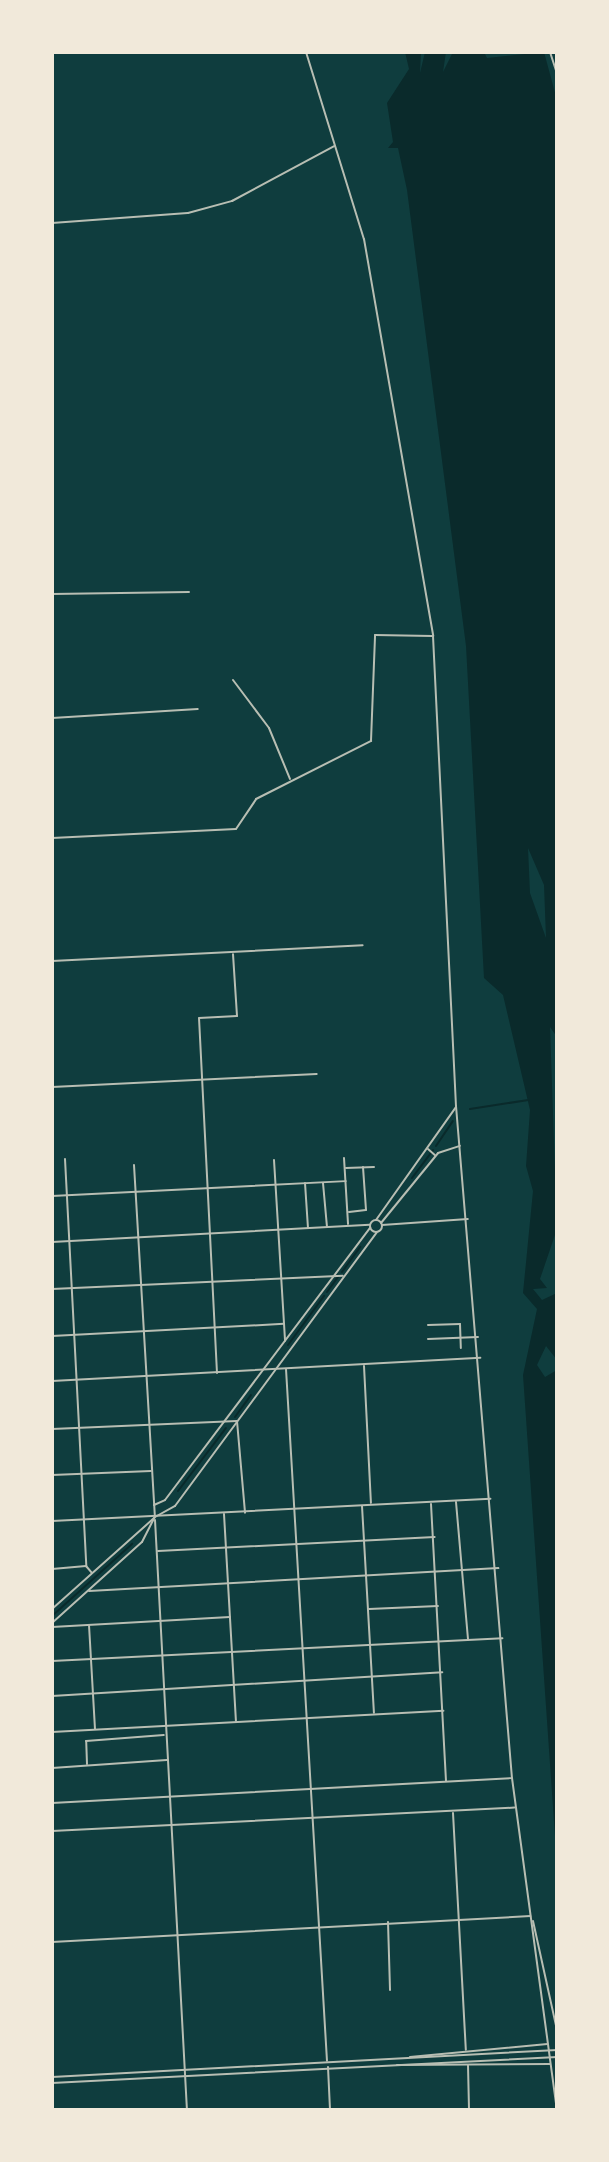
<!DOCTYPE html>
<style>
body{margin:0}
#map{position:relative;width:609px;height:2162px;overflow:hidden;background:#0f3d3e;font-family:Georgia,serif}
div>[style]{position:absolute}
[style*='--x']{left:calc(var(--x)*1px);top:calc(var(--y)*1px);width:calc(var(--w)*1px);rotate:calc(var(--a)*1deg)}
.water>*{inset:0;background:#0a2a2b}
.stream>*{height:2px;margin:-1px;padding:0 1px;transform-origin:1px;border-radius:1px;background:#0a2a2b}
.minor>*{height:2px;margin:-1px;padding:0 1px;transform-origin:1px;border-radius:1px;background:#b8beb3}
.tertiary>*{height:2px;margin:-1px;padding:0 1px;transform-origin:1px;border-radius:1px;background:#b8beb3}
.tertiary>.ring{margin:-1px;padding:0;box-sizing:content-box;background:none;border:2px solid #b8beb3;border-radius:50%}
span{translate:-50% -50%;white-space:nowrap;text-align:center;line-height:1.15;-webkit-text-stroke:6px #f1e9da;paint-order:stroke}
.frame{position:absolute;inset:0;border:54px solid #f1e9da;pointer-events:none}
</style>
<div id="map">
<div class="water">
<i style="clip-path:polygon(evenodd,405px 52px,421px 52px,420px 73px,425px 52px,446px 52px,443px 72px,453px 52px,484px 52px,487px 58px,544px 52px,557px 100px,557px 1037px,550px 1027px,557px 1229px,540px 1279px,547px 1288px,533px 1289px,542px 1300px,557px 1293px,557px 1360px,546px 1346px,537px 1365px,545px 1377px,557px 1370px,557px 1865px,523px 1375px,537px 1309px,523px 1293px,533px 1191px,526px 1166px,530px 1110px,503px 995px,484px 978px,466px 646px,407px 190px,398px 148px,388px 148px,393px 142px,387px 103px,409px 69px,405px 52px,528px 848px,544px 885px,546px 938px,530px 893px,528px 848px)"></i>
</div>
<div class="stream">
<i style="--x:470;--y:1109;--w:59;--a:-8.8"></i>
<i style="--x:436;--y:1146;--w:30;--a:-56"></i>
<i style="--x:412;--y:1178;--w:35;--a:-53"></i>
<i style="--x:342;--y:1272;--w:31;--a:-54"></i>
<i style="--x:327;--y:1292;--w:19;--a:-54"></i>
<i style="--x:288;--y:1345;--w:61;--a:-53.7"></i>
<i style="--x:235;--y:1417;--w:27;--a:-54"></i>
<i style="--x:178;--y:1491;--w:79;--a:-52.7"></i>
<i style="--x:52;--y:1616;--w:108;--a:-42"></i>
</div>
<div class="minor">
<i style="--x:550;--y:52;--w:22;--a:72"></i>
<i style="--x:52;--y:223;--w:136;--a:-4.2"></i>
<i style="--x:188;--y:213;--w:46;--a:-15.3"></i>
<i style="--x:232;--y:201;--w:116;--a:-28.3"></i>
<i style="--x:52;--y:594;--w:137;--a:-0.8"></i>
<i style="--x:233;--y:680;--w:60;--a:53.1"></i>
<i style="--x:269;--y:728;--w:55;--a:67.6"></i>
<i style="--x:52;--y:718;--w:146;--a:-3.5"></i>
<i style="--x:52;--y:838;--w:184;--a:-2.8"></i>
<i style="--x:236;--y:829;--w:36;--a:-56"></i>
<i style="--x:256;--y:799;--w:129;--a:-26.8"></i>
<i style="--x:371;--y:741;--w:106;--a:-87.8"></i>
<i style="--x:375;--y:635;--w:57;--a:1"></i>
<i style="--x:52;--y:961;--w:311;--a:-2.9"></i>
<i style="--x:52;--y:1087;--w:265;--a:-2.8"></i>
<i style="--x:344;--y:1158;--w:66;--a:86.5"></i>
<i style="--x:65;--y:1159;--w:408;--a:87"></i>
<i style="--x:274;--y:1160;--w:181;--a:86.5"></i>
<i style="--x:134;--y:1165;--w:350;--a:86.6"></i>
<i style="--x:346;--y:1168;--w:28;--a:-2"></i>
<i style="--x:305;--y:1183;--w:45;--a:86.2"></i>
<i style="--x:323;--y:1183;--w:44;--a:84.8"></i>
<i style="--x:52;--y:1196;--w:294;--a:-2.9"></i>
<i style="--x:349;--y:1212;--w:17;--a:-7"></i>
<i style="--x:366;--y:1210;--w:43;--a:-94"></i>
<i style="--x:52;--y:1289;--w:291;--a:-2.6"></i>
<i style="--x:428;--y:1325;--w:32;--a:-2"></i>
<i style="--x:460;--y:1324;--w:24;--a:88"></i>
<i style="--x:52;--y:1336;--w:232;--a:-3"></i>
<i style="--x:428;--y:1339;--w:50;--a:-2.3"></i>
<i style="--x:364;--y:1366;--w:137;--a:87.1"></i>
<i style="--x:286;--y:1369;--w:693;--a:86.61"></i>
<i style="--x:217;--y:1373;--w:355;--a:-92.9"></i>
<i style="--x:199;--y:1018;--w:38;--a:-3"></i>
<i style="--x:237;--y:1016;--w:62;--a:-93.7"></i>
<i style="--x:52;--y:1381;--w:429;--a:-3.1"></i>
<i style="--x:52;--y:1429;--w:185;--a:-2.5"></i>
<i style="--x:237;--y:1421;--w:92;--a:85"></i>
<i style="--x:52;--y:1475;--w:99;--a:-2.3"></i>
<i style="--x:456;--y:1502;--w:138;--a:85"></i>
<i style="--x:431;--y:1504;--w:277;--a:86.9"></i>
<i style="--x:362;--y:1506;--w:207;--a:86.7"></i>
<i style="--x:224;--y:1514;--w:207;--a:86.7"></i>
<i style="--x:155;--y:1520;--w:591;--a:86.9"></i>
<i style="--x:158;--y:1551;--w:277;--a:-2.9"></i>
<i style="--x:52;--y:1569;--w:34;--a:-5"></i>
<i style="--x:86;--y:1566;--w:9;--a:49"></i>
<i style="--x:89;--y:1591;--w:410;--a:-3.2"></i>
<i style="--x:369;--y:1609;--w:69;--a:-2.5"></i>
<i style="--x:89;--y:1625;--w:104;--a:86.7"></i>
<i style="--x:52;--y:1627;--w:178;--a:-3.2"></i>
<i style="--x:52;--y:1661;--w:451;--a:-2.9"></i>
<i style="--x:52;--y:1696;--w:391;--a:-3.5"></i>
<i style="--x:52;--y:1732;--w:392;--a:-3.1"></i>
<i style="--x:87;--y:1764;--w:23;--a:-92"></i>
<i style="--x:86;--y:1741;--w:78;--a:-4.4"></i>
<i style="--x:52;--y:1768;--w:115;--a:-4"></i>
<i style="--x:453;--y:1813;--w:237;--a:86.9"></i>
<i style="--x:52;--y:1831;--w:463;--a:-2.9"></i>
<i style="--x:388;--y:1922;--w:68;--a:88.3"></i>
<i style="--x:52;--y:1942;--w:479;--a:-3.1"></i>
<i style="--x:468;--y:2065;--w:45;--a:88.7"></i>
<i style="--x:328;--y:2067;--w:43;--a:87.3"></i>
</div>
<div class="tertiary">
<i style="--x:306;--y:52;--w:196;--a:72.8"></i>
<i style="--x:364;--y:239;--w:403;--a:80.1"></i>
<i style="--x:433;--y:636;--w:471;--a:87.2"></i>
<i style="--x:456;--y:1106;--w:674;--a:85.24"></i>
<i style="--x:512;--y:1778;--w:335;--a:82.3"></i>
<i style="--x:428;--y:1149;--w:9;--a:41"></i>
<i class="ring" style="left:370px;top:1220px;width:10px;height:10px"></i>
<i style="--x:376;--y:1220;--w:138;--a:-54.7"></i>
<i style="--x:381;--y:1223;--w:90;--a:-50.8"></i>
<i style="--x:438;--y:1153;--w:23;--a:-18"></i>
<i style="--x:382;--y:1225;--w:86;--a:-4"></i>
<i style="--x:52;--y:1242;--w:318;--a:-3.1"></i>
<i style="--x:154;--y:1505;--w:12;--a:-24"></i>
<i style="--x:165;--y:1500;--w:341;--a:-53"></i>
<i style="--x:52;--y:1521;--w:439;--a:-2.9"></i>
<i style="--x:52;--y:1609;--w:137;--a:-41.7"></i>
<i style="--x:52;--y:1623;--w:121;--a:-42"></i>
<i style="--x:142;--y:1542;--w:28;--a:-63"></i>
<i style="--x:155;--y:1517;--w:23;--a:-29"></i>
<i style="--x:175;--y:1506;--w:340;--a:-53.6"></i>
<i style="--x:52;--y:1803;--w:460;--a:-3.1"></i>
<i style="--x:533;--y:1921;--w:112;--a:77.6"></i>
<i style="--x:410;--y:2057;--w:138;--a:-5.4"></i>
<i style="--x:397;--y:2065;--w:153;--a:-0.4"></i>
<i style="--x:52;--y:2077;--w:506;--a:-3.06"></i>
<i style="--x:52;--y:2083;--w:506;--a:-2.95"></i>
</div>
<div class="frame"></div>
</div>
